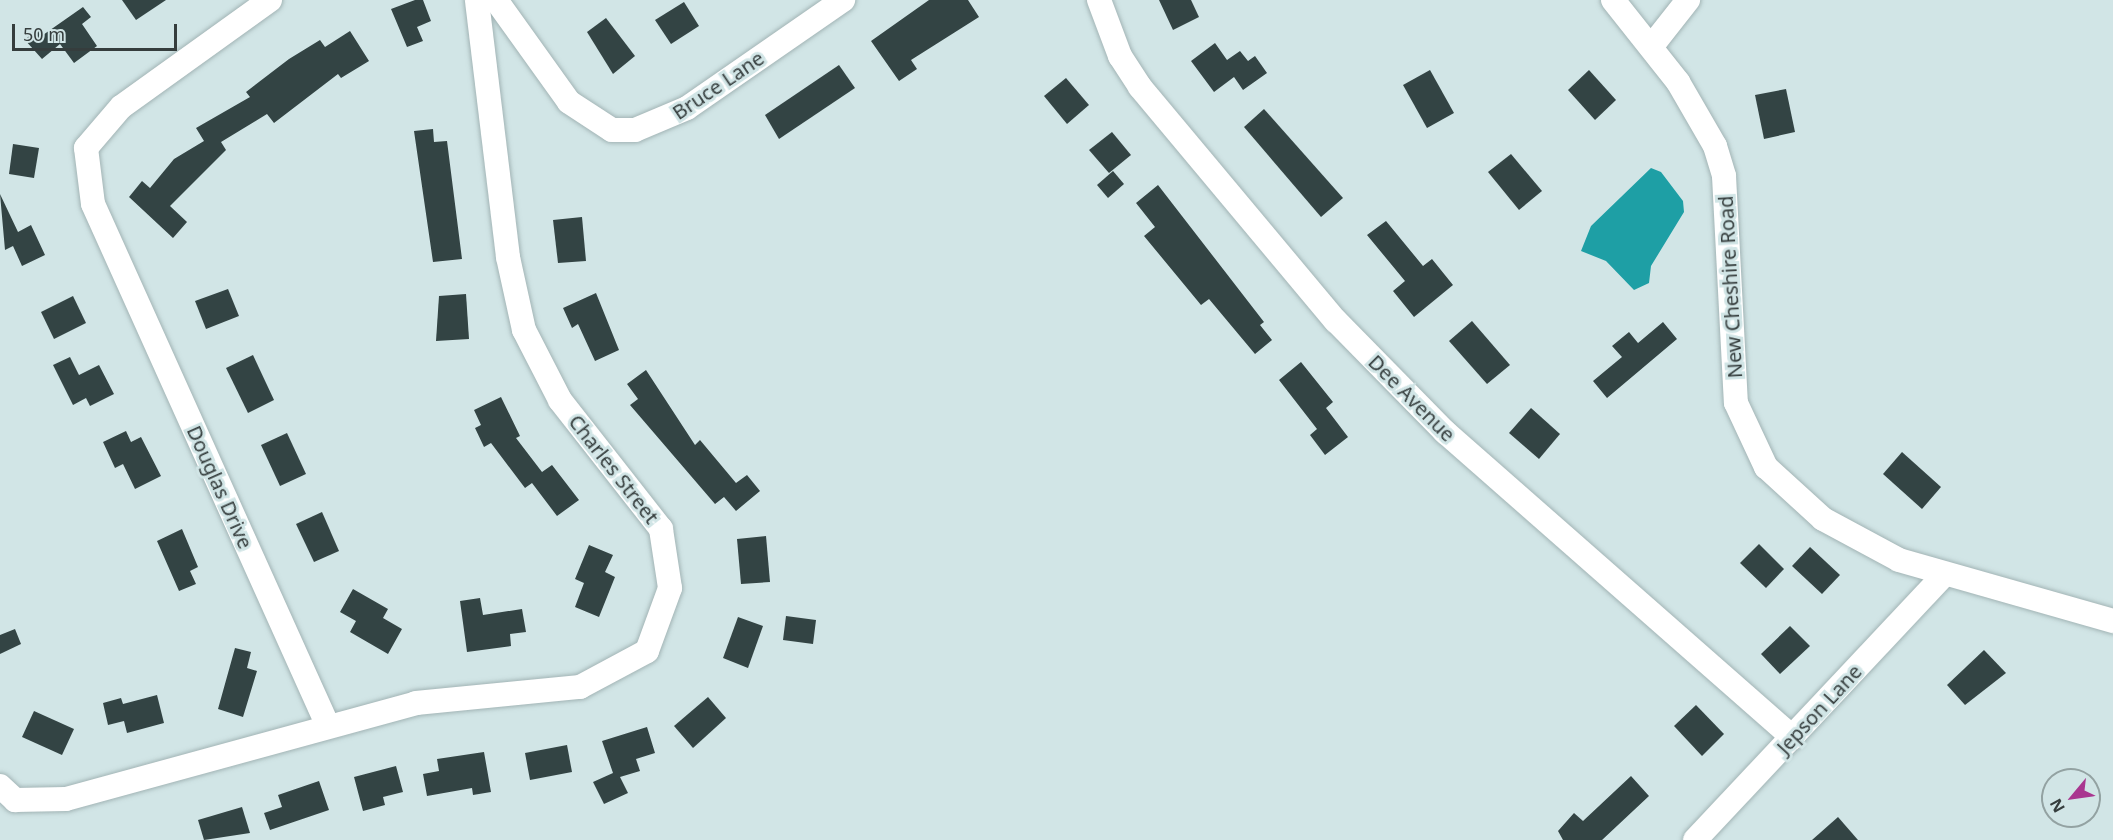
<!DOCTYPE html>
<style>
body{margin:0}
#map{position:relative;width:2113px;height:840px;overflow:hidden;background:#d1e5e6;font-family:"Noto Sans",sans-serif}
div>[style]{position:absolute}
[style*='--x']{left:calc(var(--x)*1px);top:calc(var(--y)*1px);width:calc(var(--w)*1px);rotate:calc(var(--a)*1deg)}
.water>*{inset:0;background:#1e9fa5}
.building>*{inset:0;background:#344}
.roads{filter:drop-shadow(0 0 2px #a2b4b5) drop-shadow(0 0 2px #a2b4b5)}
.minor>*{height:24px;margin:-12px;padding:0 12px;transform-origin:12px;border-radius:12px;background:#fff}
span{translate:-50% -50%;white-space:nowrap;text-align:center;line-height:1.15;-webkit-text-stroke:6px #d1e5e6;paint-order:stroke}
.street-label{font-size:20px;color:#353d3d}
.north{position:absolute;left:2041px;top:768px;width:60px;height:60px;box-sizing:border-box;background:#d1e5e6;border:2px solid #93a2a2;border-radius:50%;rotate:241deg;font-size:16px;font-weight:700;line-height:24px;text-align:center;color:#353d3d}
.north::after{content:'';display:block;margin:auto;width:21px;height:27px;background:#a93690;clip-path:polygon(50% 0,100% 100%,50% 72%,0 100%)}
.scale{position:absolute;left:12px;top:24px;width:165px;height:27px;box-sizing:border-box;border:3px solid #353d3d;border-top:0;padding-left:8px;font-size:18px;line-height:21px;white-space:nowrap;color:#353d3d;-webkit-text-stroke:4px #d1e5e6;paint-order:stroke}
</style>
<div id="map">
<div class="water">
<i style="clip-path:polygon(1651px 168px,1661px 172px,1683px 201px,1684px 212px,1651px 266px,1649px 283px,1634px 290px,1606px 261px,1581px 251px,1591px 226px)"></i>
</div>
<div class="building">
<i style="clip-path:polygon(122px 0,166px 0,136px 20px)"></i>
<i style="clip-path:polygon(415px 0,423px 0,431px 21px,417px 27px,423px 41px,407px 47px,391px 9px)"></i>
<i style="clip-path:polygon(929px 0,968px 0,979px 17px,911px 60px,917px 69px,899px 81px,871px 41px)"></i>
<i style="clip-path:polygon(1159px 0,1191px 0,1199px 17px,1173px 30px)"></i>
<i style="clip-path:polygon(684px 2px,699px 26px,671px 44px,655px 20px)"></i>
<i style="clip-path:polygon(83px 7px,91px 17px,82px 24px,97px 46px,74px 63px,60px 44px,42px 59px,25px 40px,37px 28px,43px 35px)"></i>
<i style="clip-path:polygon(606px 18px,635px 56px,613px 74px,587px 32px)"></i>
<i style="clip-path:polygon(350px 31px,369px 61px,341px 78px,338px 74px,274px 123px,267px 114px,221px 142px,226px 150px,170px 206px,187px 222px,173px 238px,129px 197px,142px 181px,150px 188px,174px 159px,204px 141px,196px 128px,250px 97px,246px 92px,289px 59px,320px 40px,325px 47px)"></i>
<i style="clip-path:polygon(1215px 43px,1227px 60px,1240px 51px,1248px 61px,1255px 56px,1267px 73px,1243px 90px,1234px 77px,1214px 92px,1191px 61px)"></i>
<i style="clip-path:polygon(839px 65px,855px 88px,779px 139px,765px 115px)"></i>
<i style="clip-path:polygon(1430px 70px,1454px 113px,1427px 128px,1403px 85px)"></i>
<i style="clip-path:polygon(1589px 70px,1616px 100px,1595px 120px,1568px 90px)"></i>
<i style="clip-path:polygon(1066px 78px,1089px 105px,1067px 124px,1044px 96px)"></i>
<i style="clip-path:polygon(1786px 89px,1795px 132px,1764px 139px,1755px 95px)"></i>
<i style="clip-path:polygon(1264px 109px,1343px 198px,1321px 217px,1244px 127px)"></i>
<i style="clip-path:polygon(433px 129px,434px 142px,447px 141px,462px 259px,433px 262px,414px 131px)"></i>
<i style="clip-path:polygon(1112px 132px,1131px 155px,1109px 173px,1089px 150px)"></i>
<i style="clip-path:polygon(13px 144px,39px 148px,34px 178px,9px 174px)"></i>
<i style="clip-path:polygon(1511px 154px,1542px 191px,1519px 210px,1488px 172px)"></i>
<i style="clip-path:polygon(1113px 171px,1124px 184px,1108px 198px,1097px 185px)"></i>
<i style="clip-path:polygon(1158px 185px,1264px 322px,1260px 325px,1272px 340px,1255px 354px,1209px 299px,1201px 305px,1144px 236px,1155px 227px,1136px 203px)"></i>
<i style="clip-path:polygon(0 194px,18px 232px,31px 225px,45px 255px,22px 266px,13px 246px,5px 250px)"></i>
<i style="clip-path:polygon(582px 217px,586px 261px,558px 263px,553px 220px)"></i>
<i style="clip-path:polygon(1386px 221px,1423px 266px,1432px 259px,1453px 285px,1414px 317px,1393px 291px,1405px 281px,1367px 235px)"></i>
<i style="clip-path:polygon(228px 289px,239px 316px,206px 329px,195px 301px)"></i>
<i style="clip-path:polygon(596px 293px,619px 350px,595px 361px,578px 324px,572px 328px,563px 308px)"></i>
<i style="clip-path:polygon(466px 294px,469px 339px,436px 341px,439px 296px)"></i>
<i style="clip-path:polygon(73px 296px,86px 323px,54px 339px,41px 312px)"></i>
<i style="clip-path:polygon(1472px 321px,1510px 365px,1487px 384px,1449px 341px)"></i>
<i style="clip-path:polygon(1663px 322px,1677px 339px,1607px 398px,1593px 381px,1622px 357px,1612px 346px,1629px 332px,1638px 343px)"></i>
<i style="clip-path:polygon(253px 355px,274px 400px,248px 413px,226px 368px)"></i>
<i style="clip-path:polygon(70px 357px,79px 375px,99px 365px,114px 394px,90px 406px,86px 398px,73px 405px,53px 365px)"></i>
<i style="clip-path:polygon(1301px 362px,1333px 402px,1326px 408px,1348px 437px,1325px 455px,1310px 435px,1317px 429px,1279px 380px)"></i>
<i style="clip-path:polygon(646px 370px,695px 445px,700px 440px,736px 483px,747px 475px,760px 491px,736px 511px,724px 497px,715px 504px,630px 405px,638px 399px,627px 384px)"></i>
<i style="clip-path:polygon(501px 397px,520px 436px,516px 438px,542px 472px,552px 465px,579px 500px,557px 516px,532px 483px,525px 488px,491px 443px,484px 447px,475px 428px,481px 425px,474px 410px)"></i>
<i style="clip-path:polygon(1531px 408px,1560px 434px,1539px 459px,1509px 433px)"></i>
<i style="clip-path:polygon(126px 431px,131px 442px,141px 437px,161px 476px,135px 489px,123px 464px,115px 468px,103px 442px)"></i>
<i style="clip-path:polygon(287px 433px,306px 474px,280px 486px,261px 445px)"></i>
<i style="clip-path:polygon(1902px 452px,1941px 487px,1922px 509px,1883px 474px)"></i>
<i style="clip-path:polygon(322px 512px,339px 551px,314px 562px,296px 524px)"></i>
<i style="clip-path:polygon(182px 529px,198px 567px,190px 571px,196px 584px,179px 591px,157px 541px)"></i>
<i style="clip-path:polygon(766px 536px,770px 582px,741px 584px,737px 539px)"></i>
<i style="clip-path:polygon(1759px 544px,1784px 569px,1766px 588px,1740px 563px)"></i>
<i style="clip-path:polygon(589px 545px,613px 555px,605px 572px,615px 577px,599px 617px,575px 607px,584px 583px,575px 579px)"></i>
<i style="clip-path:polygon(1810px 547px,1840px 575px,1822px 594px,1792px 566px)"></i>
<i style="clip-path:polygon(353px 589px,388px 609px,383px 618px,402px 629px,388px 654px,350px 632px,356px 621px,340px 612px)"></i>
<i style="clip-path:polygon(480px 598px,483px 615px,522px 609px,526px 632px,510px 634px,511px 646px,467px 652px,460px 601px)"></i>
<i style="clip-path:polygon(786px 616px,816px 620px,813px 644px,783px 640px)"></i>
<i style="clip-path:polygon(738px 617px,763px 626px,748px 668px,723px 658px)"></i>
<i style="clip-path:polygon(1790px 626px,1810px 646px,1780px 674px,1761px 654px)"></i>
<i style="clip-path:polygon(15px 629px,21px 644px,0 654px,0 635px)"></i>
<i style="clip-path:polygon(235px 648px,251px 652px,247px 668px,257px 671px,243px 717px,218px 709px)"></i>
<i style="clip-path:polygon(1984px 650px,2006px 673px,1965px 705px,1947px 685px)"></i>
<i style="clip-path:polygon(157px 695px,164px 723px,127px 733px,124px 721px,108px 725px,103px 703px,121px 698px,123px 704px)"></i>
<i style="clip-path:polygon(708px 697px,726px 718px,693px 748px,674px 726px)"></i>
<i style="clip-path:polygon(1696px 705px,1724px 734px,1702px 756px,1674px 726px)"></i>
<i style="clip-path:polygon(34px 711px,74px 729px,62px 755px,22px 737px)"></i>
<i style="clip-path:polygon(647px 727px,655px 753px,636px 759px,640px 771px,620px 777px,628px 793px,604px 804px,593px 782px,613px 773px,602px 741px)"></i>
<i style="clip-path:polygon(567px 745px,572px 772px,530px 780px,525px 753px)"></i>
<i style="clip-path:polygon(484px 752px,491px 792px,473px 795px,472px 788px,427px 796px,423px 774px,439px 771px,437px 759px)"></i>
<i style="clip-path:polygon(396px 766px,403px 792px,383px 797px,385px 805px,363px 811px,354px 777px)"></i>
<i style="clip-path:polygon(1631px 776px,1649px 796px,1602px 840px,1563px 840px,1558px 831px,1574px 813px,1583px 821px)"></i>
<i style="clip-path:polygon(319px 781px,329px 810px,270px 830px,264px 813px,282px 807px,278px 795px)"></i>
<i style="clip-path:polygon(242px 807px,250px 833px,204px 840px,198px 820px)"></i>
<i style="clip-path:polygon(1838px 817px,1858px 840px,1812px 840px)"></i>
</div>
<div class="roads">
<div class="minor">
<i style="--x:270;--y:0;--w:183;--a:144.3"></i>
<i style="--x:121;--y:107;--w:54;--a:130.5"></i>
<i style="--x:86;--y:148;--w:56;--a:82.9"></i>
<i style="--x:93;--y:204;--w:570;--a:65.77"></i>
<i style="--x:496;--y:0;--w:125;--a:54.4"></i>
<i style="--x:569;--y:102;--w:51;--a:33.1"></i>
<i style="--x:612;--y:130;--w:23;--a:0"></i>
<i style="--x:635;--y:130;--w:56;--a:-22.9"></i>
<i style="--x:687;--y:108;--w:190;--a:-34.7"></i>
<i style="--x:1099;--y:0;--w:60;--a:69.4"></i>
<i style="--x:1120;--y:56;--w:37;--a:57"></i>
<i style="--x:1140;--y:87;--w:305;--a:50.1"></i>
<i style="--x:1336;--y:321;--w:156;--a:45.5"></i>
<i style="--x:1445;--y:432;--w:463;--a:41.3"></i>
<i style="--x:1613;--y:0;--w:105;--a:51.6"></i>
<i style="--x:1678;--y:82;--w:74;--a:60"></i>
<i style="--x:1715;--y:146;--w:31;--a:73"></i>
<i style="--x:1724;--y:176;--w:227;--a:87"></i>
<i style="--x:1736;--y:403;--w:71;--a:64.9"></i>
<i style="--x:1766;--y:467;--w:77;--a:42.4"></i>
<i style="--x:1823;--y:519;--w:86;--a:28.3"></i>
<i style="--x:1899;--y:560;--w:223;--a:15.9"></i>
<i style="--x:1651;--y:47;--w:60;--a:-51.8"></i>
<i style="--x:0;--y:786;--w:21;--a:43"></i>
<i style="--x:15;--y:800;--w:51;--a:-1.1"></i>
<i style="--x:66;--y:799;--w:363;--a:-15.3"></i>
<i style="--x:416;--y:703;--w:165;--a:-5.6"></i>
<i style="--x:580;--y:687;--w:76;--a:-28.2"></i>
<i style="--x:647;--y:651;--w:67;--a:-69.9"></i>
<i style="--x:670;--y:588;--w:60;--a:-98.7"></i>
<i style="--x:661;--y:529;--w:164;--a:-128.1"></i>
<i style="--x:560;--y:400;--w:79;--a:-117.2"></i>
<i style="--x:524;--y:330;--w:75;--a:-102.4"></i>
<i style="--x:508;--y:257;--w:259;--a:-96.9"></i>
<i style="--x:1695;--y:840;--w:361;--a:-46.8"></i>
</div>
</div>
<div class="street-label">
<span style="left:718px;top:85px;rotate:-34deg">Bruce Lane</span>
<span style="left:1730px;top:287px;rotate:-93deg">New Cheshire Road</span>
<span style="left:1412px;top:398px;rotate:45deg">Dee Avenue</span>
<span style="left:614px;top:469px;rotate:52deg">Charles Street</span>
<span style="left:220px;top:487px;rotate:66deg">Douglas Drive</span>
<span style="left:1819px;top:709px;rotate:-47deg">Jepson Lane</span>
</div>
<div class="north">N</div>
<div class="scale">50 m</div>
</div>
